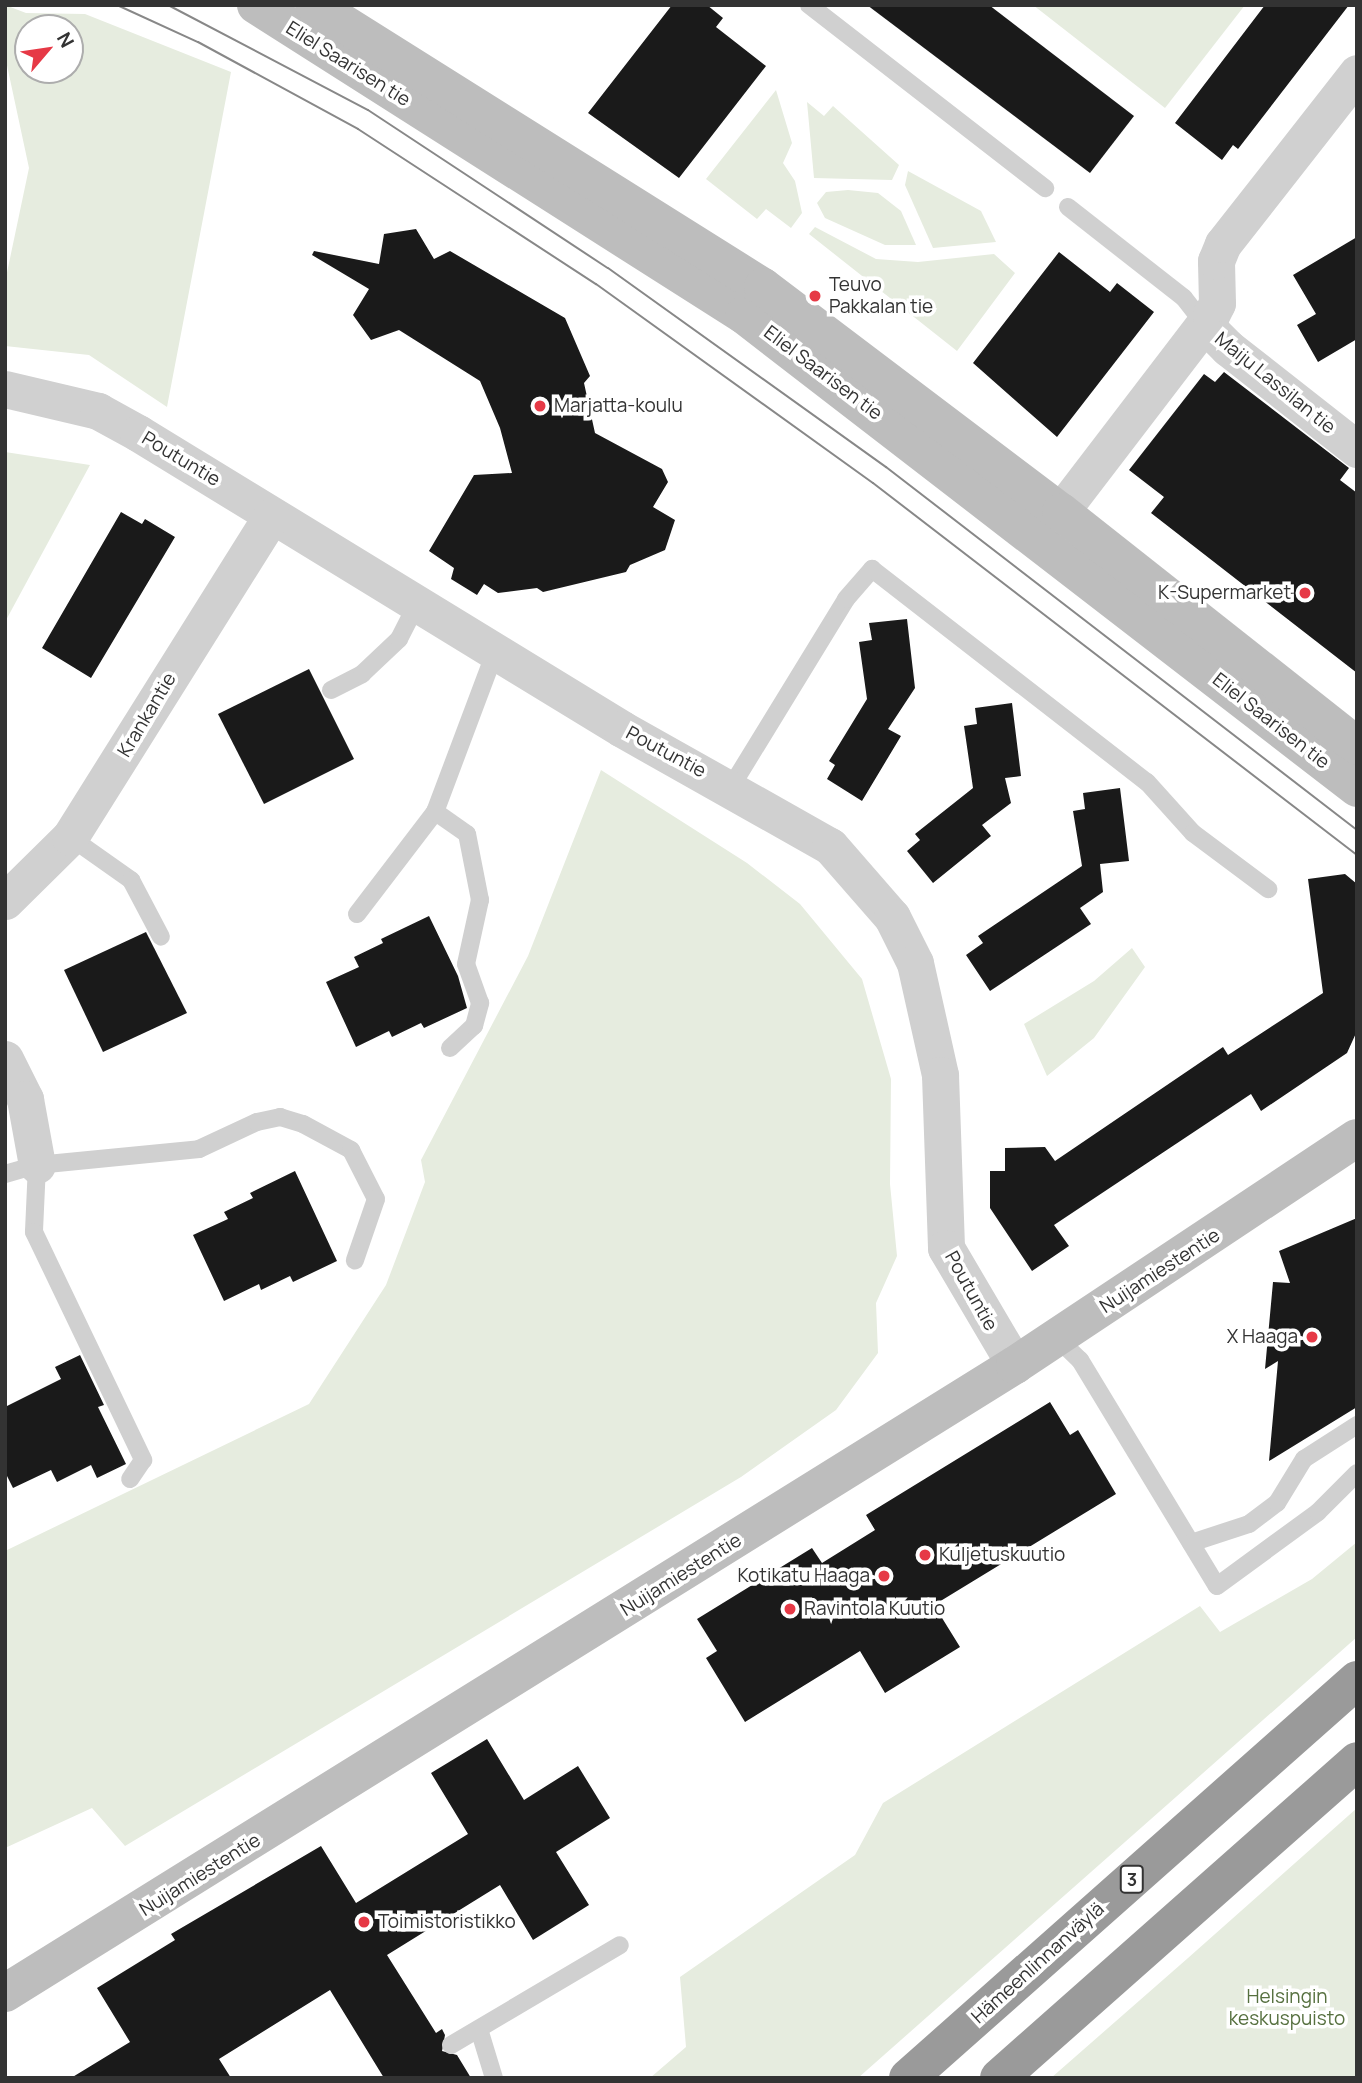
<!DOCTYPE html>
<meta charset="utf-8">
<style>
body{margin:0}
#map{position:relative;width:1362px;height:2083px;overflow:hidden;background:#fff;font-family:Manrope,sans-serif}
div>[style]{position:absolute}
[style*='--x']{left:calc(var(--x)*1px);top:calc(var(--y)*1px);width:calc(var(--w)*1px);rotate:calc(var(--a)*1deg)}
.green>*{inset:0;background:#e6ecdf}
.building>*{inset:0;background:#1a1a1a}
.lane>*{height:18px;margin:-9px;padding:0 9px;transform-origin:9px;border-radius:9px;background:#d0d0d0}
.street>*{height:37px;margin:-18.5px;padding:0 18.5px;transform-origin:18.5px;border-radius:18.5px;background:#d0d0d0}
.secondary>*{height:38px;margin:-19px;padding:0 19px;transform-origin:19px;border-radius:19px;background:#bdbdbd}
.highway>*{height:38px;margin:-19px;padding:0 19px;transform-origin:19px;border-radius:19px;background:#9a9a9a}
.tram>*{height:2px;margin:-1px;padding:0 1px;transform-origin:1px;border-radius:1px;background:#888}
.dots>*{width:19px;height:19px;translate:-50% -50%;box-sizing:border-box;border:4px solid #fff;border-radius:50%}
span{translate:-50% -50%;white-space:nowrap;text-align:center;line-height:1.15;-webkit-text-stroke:7px #fff;paint-order:stroke}
.shield-label span{padding:2px 5px;background:#fff;border:2px solid;border-radius:5px;-webkit-text-stroke-width:0}
.shield-label{font-size:18px;color:#333;font-weight:700}
.street-label{font-size:19px;color:#333}
.poi-label{font-size:19px;color:#333}
.left{translate:0 -50%;text-align:left}
.right{translate:-100% -50%;text-align:right}
.park-label{font-size:19px;color:#56703f}
.frame{position:absolute;inset:0;border:7px solid #333;pointer-events:none}
.north{position:absolute;left:14px;top:14px;width:70px;height:70px;box-sizing:border-box;background:#fff;border:2px solid #adadad;border-radius:50%;rotate:61deg;font-size:19px;font-weight:700;line-height:28px;text-align:center;color:#333}
.north::after{content:'';display:block;margin:auto;width:24px;height:32px;background:#e63946;clip-path:polygon(50% 0,100% 100%,50% 72%,0 100%)}
</style>
<div id="map">
<div class="green">
<i style="clip-path:polygon(evenodd,5px 5px,26px 13px,85px 14px,231px 72px,167px 407px,89px 355px,5px 346px,5px 282px,29px 168px,5px 56px,5px 5px,28px 28px,70px 28px,70px 70px,28px 70px,28px 28px)"></i>
<i style="clip-path:polygon(1033px 5px,1245px 5px,1165px 108px)"></i>
<i style="clip-path:polygon(776px 90px,792px 143px,783px 163px,795px 181px,802px 213px,791px 228px,766px 209px,757px 219px,706px 179px)"></i>
<i style="clip-path:polygon(807px 102px,824px 116px,833px 106px,899px 165px,892px 180px,814px 178px)"></i>
<i style="clip-path:polygon(908px 171px,981px 211px,996px 242px,933px 248px,905px 185px)"></i>
<i style="clip-path:polygon(848px 190px,878px 193px,901px 211px,916px 245px,885px 245px,825px 218px,817px 203px,826px 192px)"></i>
<i style="clip-path:polygon(815px 227px,876px 259px,918px 262px,994px 254px,1015px 273px,957px 351px,809px 234px)"></i>
<i style="clip-path:polygon(5px 452px,90px 465px,5px 622px)"></i>
<i style="clip-path:polygon(601px 770px,747px 863px,800px 904px,862px 979px,891px 1079px,890px 1184px,897px 1256px,876px 1303px,878px 1353px,836px 1410px,741px 1477px,125px 1846px,92px 1808px,5px 1848px,5px 1551px,309px 1404px,386px 1285px,425px 1182px,421px 1160px,528px 956px)"></i>
<i style="clip-path:polygon(1132px 948px,1145px 967px,1094px 1038px,1047px 1076px,1024px 1024px,1094px 981px)"></i>
<i style="clip-path:polygon(1357px 1542px,1357px 1637px,858px 2078px,650px 2078px,686px 2047px,680px 1977px,855px 1855px,883px 1803px,1200px 1606px,1220px 1632px,1312px 1579px)"></i>
<i style="clip-path:polygon(1357px 1808px,1357px 2078px,1051px 2078px,1188px 1958px)"></i>
</div>
<div class="building">
<i style="clip-path:polygon(672px 5px,707px 5px,723px 18px,716px 27px,766px 66px,679px 178px,588px 113px)"></i>
<i style="clip-path:polygon(867px 5px,989px 5px,1134px 116px,1090px 173px)"></i>
<i style="clip-path:polygon(1265px 5px,1349px 5px,1238px 149px,1233px 145px,1222px 160px,1175px 123px)"></i>
<i style="clip-path:polygon(416px 229px,434px 259px,450px 251px,565px 318px,590px 376px,584px 383px,595px 433px,662px 469px,668px 482px,653px 507px,675px 520px,665px 550px,630px 565px,626px 572px,543px 592px,537px 588px,498px 593px,484px 584px,477px 595px,451px 579px,454px 568px,429px 551px,474px 475px,512px 473px,500px 428px,480px 381px,399px 330px,371px 340px,353px 315px,369px 289px,312px 255px,314px 251px,379px 264px,384px 234px)"></i>
<i style="clip-path:polygon(1357px 237px,1357px 339px,1318px 362px,1297px 325px,1316px 314px,1293px 275px)"></i>
<i style="clip-path:polygon(1059px 252px,1110px 292px,1117px 283px,1154px 312px,1057px 437px,973px 363px)"></i>
<i style="clip-path:polygon(1224px 372px,1349px 468px,1340px 480px,1357px 493px,1357px 673px,1151px 513px,1164px 497px,1129px 470px,1204px 374px,1215px 382px)"></i>
<i style="clip-path:polygon(121px 512px,142px 524px,145px 519px,175px 537px,91px 678px,42px 648px)"></i>
<i style="clip-path:polygon(907px 619px,915px 688px,888px 729px,901px 736px,862px 801px,827px 779px,835px 765px,829px 761px,867px 699px,859px 642px,872px 640px,869px 623px)"></i>
<i style="clip-path:polygon(309px 669px,354px 759px,264px 804px,218px 714px)"></i>
<i style="clip-path:polygon(1012px 703px,1021px 776px,1005px 778px,1011px 803px,982px 825px,991px 836px,933px 883px,907px 851px,920px 840px,915px 834px,973px 788px,964px 726px,977px 724px,975px 708px)"></i>
<i style="clip-path:polygon(1120px 788px,1129px 861px,1100px 864px,1103px 892px,1080px 908px,1091px 924px,990px 991px,966px 955px,983px 943px,978px 936px,1082px 866px,1073px 811px,1085px 809px,1083px 793px)"></i>
<i style="clip-path:polygon(1345px 874px,1357px 884px,1357px 1031px,1347px 1053px,1261px 1111px,1251px 1094px,1054px 1225px,1069px 1246px,1032px 1271px,990px 1208px,990px 1171px,1005px 1171px,1005px 1148px,1045px 1147px,1055px 1161px,1223px 1047px,1228px 1055px,1323px 993px,1308px 879px)"></i>
<i style="clip-path:polygon(429px 916px,458px 976px,467px 1008px,424px 1028px,421px 1023px,392px 1037px,389px 1031px,356px 1047px,326px 982px,359px 967px,354px 957px,383px 943px,381px 939px)"></i>
<i style="clip-path:polygon(146px 932px,187px 1013px,103px 1052px,64px 970px)"></i>
<i style="clip-path:polygon(295px 1171px,337px 1261px,293px 1282px,290px 1276px,261px 1290px,259px 1284px,224px 1301px,193px 1235px,228px 1219px,224px 1212px,253px 1198px,250px 1193px)"></i>
<i style="clip-path:polygon(1357px 1218px,1357px 1407px,1269px 1461px,1278px 1361px,1265px 1369px,1273px 1282px,1290px 1283px,1279px 1251px)"></i>
<i style="clip-path:polygon(80px 1355px,104px 1405px,98px 1407px,126px 1464px,97px 1478px,91px 1465px,57px 1482px,51px 1470px,13px 1488px,5px 1472px,5px 1407px,61px 1379px,55px 1367px)"></i>
<i style="clip-path:polygon(1050px 1402px,1070px 1435px,1078px 1430px,1116px 1494px,934px 1605px,960px 1647px,885px 1693px,860px 1651px,745px 1722px,706px 1658px,717px 1651px,697px 1619px,812px 1548px,822px 1563px,875px 1530px,866px 1515px)"></i>
<i style="clip-path:polygon(487px 1739px,524px 1800px,578px 1766px,610px 1818px,556px 1852px,589px 1905px,533px 1940px,500px 1885px,387px 1955px,436px 2033px,442px 2029px,445px 2035px,442px 2051px,457px 2055px,471px 2078px,384px 2078px,330px 1990px,219px 2059px,231px 2078px,71px 2078px,130px 2042px,97px 1988px,175px 1940px,171px 1934px,321px 1846px,356px 1903px,468px 1834px,431px 1773px)"></i>
</div>
<div class="lane">
<i style="--x:809;--y:5;--w:299;--a:37.8"></i>
<i style="--x:1068;--y:207;--w:147;--a:38.1"></i>
<i style="--x:1184;--y:298;--w:33;--a:52"></i>
<i style="--x:331;--y:690;--w:35;--a:-27"></i>
<i style="--x:362;--y:674;--w:51;--a:-43.4"></i>
<i style="--x:399;--y:639;--w:39;--a:-63"></i>
<i style="--x:731;--y:787;--w:220;--a:-58.5"></i>
<i style="--x:846;--y:599;--w:40;--a:-49"></i>
<i style="--x:872;--y:569;--w:348;--a:37.8"></i>
<i style="--x:1147;--y:782;--w:69;--a:48"></i>
<i style="--x:1193;--y:833;--w:94;--a:36.7"></i>
<i style="--x:70;--y:837;--w:75;--a:35.2"></i>
<i style="--x:131;--y:880;--w:64;--a:62.2"></i>
<i style="--x:357;--y:914;--w:128;--a:-52.6"></i>
<i style="--x:450;--y:1048;--w:33;--a:-43"></i>
<i style="--x:474;--y:1026;--w:24;--a:-75"></i>
<i style="--x:480;--y:1003;--w:41;--a:-109.7"></i>
<i style="--x:466;--y:964;--w:66;--a:-77.7"></i>
<i style="--x:480;--y:900;--w:67;--a:-101.1"></i>
<i style="--x:467;--y:834;--w:39;--a:-145"></i>
<i style="--x:435;--y:812;--w:171;--a:-69.4"></i>
<i style="--x:37;--y:1165;--w:67;--a:92.6"></i>
<i style="--x:34;--y:1232;--w:253;--a:64.4"></i>
<i style="--x:143;--y:1460;--w:23;--a:124"></i>
<i style="--x:5;--y:1174;--w:33;--a:-16"></i>
<i style="--x:37;--y:1165;--w:163;--a:-5.6"></i>
<i style="--x:199;--y:1149;--w:64;--a:-25"></i>
<i style="--x:257;--y:1122;--w:24;--a:-12"></i>
<i style="--x:280;--y:1117;--w:24;--a:17"></i>
<i style="--x:303;--y:1124;--w:55;--a:28.4"></i>
<i style="--x:351;--y:1150;--w:55;--a:63"></i>
<i style="--x:376;--y:1199;--w:65;--a:109"></i>
<i style="--x:1057;--y:1338;--w:32;--a:44"></i>
<i style="--x:1080;--y:1360;--w:264;--a:58.8"></i>
<i style="--x:1217;--y:1586;--w:125;--a:-36.2"></i>
<i style="--x:1318;--y:1512;--w:55;--a:-45"></i>
<i style="--x:1191;--y:1543;--w:61;--a:-18.1"></i>
<i style="--x:1249;--y:1524;--w:35;--a:-37"></i>
<i style="--x:1277;--y:1503;--w:52;--a:-58.5"></i>
<i style="--x:1304;--y:1459;--w:63;--a:-32.7"></i>
<i style="--x:479;--y:2029;--w:51;--a:73"></i>
<i style="--x:451;--y:2045;--w:196;--a:-30.6"></i>
</div>
<div class="street">
<i style="--x:1204;--y:324;--w:34;--a:45"></i>
<i style="--x:1228;--y:348;--w:164;--a:38.1"></i>
<i style="--x:5;--y:389;--w:96;--a:13.3"></i>
<i style="--x:98;--y:411;--w:46;--a:28.8"></i>
<i style="--x:138;--y:433;--w:567;--a:31.45"></i>
<i style="--x:622;--y:729;--w:239;--a:29.4"></i>
<i style="--x:830;--y:846;--w:94;--a:48.9"></i>
<i style="--x:892;--y:917;--w:51;--a:63.4"></i>
<i style="--x:915;--y:963;--w:115;--a:77.4"></i>
<i style="--x:940;--y:1075;--w:173;--a:88"></i>
<i style="--x:946;--y:1248;--w:136;--a:59.5"></i>
<i style="--x:1042;--y:536;--w:278;--a:-52.6"></i>
<i style="--x:1211;--y:315;--w:13;--a:-63"></i>
<i style="--x:1217;--y:303;--w:42;--a:-91.4"></i>
<i style="--x:1216;--y:261;--w:18;--a:-68"></i>
<i style="--x:1223;--y:244;--w:217;--a:-51.9"></i>
<i style="--x:5;--y:901;--w:91;--a:-44.6"></i>
<i style="--x:70;--y:837;--w:379;--a:-57.9"></i>
<i style="--x:5;--y:1059;--w:45;--a:63.4"></i>
<i style="--x:25;--y:1099;--w:67;--a:79.7"></i>
</div>
<div class="secondary">
<i style="--x:256;--y:5;--w:578;--a:32.43"></i>
<i style="--x:744;--y:315;--w:774;--a:37.65"></i>
<i style="--x:314;--y:5;--w:530;--a:32.13"></i>
<i style="--x:763;--y:287;--w:373;--a:37.1"></i>
<i style="--x:1061;--y:512;--w:377;--a:38.3"></i>
<i style="--x:5;--y:1993;--w:1189;--a:-31.87"></i>
<i style="--x:1015;--y:1365;--w:410;--a:-33.6"></i>
</div>
<div class="highway">
<i style="--x:908;--y:2078;--w:600;--a:-41.55"></i>
<i style="--x:999;--y:2078;--w:478;--a:-41.5"></i>
</div>
<div class="tram">
<i style="--x:117;--y:5;--w:89;--a:24.6"></i>
<i style="--x:198;--y:42;--w:182;--a:28.5"></i>
<i style="--x:358;--y:129;--w:284;--a:33.1"></i>
<i style="--x:596;--y:284;--w:341;--a:35.7"></i>
<i style="--x:873;--y:483;--w:610;--a:37.55"></i>
<i style="--x:168;--y:5;--w:226;--a:27.7"></i>
<i style="--x:368;--y:110;--w:287;--a:33.4"></i>
<i style="--x:608;--y:268;--w:342;--a:35.6"></i>
<i style="--x:886;--y:467;--w:595;--a:37.62"></i>
</div>
<div class="dots">
<i style="left:815px;top:296px;background:#e63946"></i>
<i style="left:540px;top:406px;background:#e63946"></i>
<i style="left:1305px;top:593px;background:#e63946"></i>
<i style="left:1312px;top:1337px;background:#e63946"></i>
<i style="left:925px;top:1555px;background:#e63946"></i>
<i style="left:884px;top:1576px;background:#e63946"></i>
<i style="left:790px;top:1609px;background:#e63946"></i>
<i style="left:364px;top:1922px;background:#e63946"></i>
</div>
<div class="shield-label">
<span style="left:1132px;top:1879px">3</span>
</div>
<div class="street-label">
<span style="left:348px;top:64px;rotate:32deg">Eliel Saarisen tie</span>
<span style="left:823px;top:373px;rotate:37deg">Eliel Saarisen tie</span>
<span style="left:1275px;top:383px;rotate:39deg">Maiju Lassilan tie</span>
<span style="left:181px;top:459px;rotate:31deg">Poutuntie</span>
<span style="left:147px;top:715px;rotate:-59deg">Krankantie</span>
<span style="left:1271px;top:721px;rotate:38deg">Eliel Saarisen tie</span>
<span style="left:666px;top:752px;rotate:28deg">Poutuntie</span>
<span style="left:1160px;top:1271px;rotate:-33deg">Nuijamiestentie</span>
<span style="left:971px;top:1291px;rotate:61deg">Poutuntie</span>
<span style="left:681px;top:1575px;rotate:-32deg">Nuijamiestentie</span>
<span style="left:200px;top:1875px;rotate:-32deg">Nuijamiestentie</span>
<span style="left:1038px;top:1963px;rotate:-42deg">Hämeenlinnanväylä</span>
</div>
<div class="poi-label">
<span class="left" style="left:829px;top:296px">Teuvo<br>Pakkalan tie</span>
<span class="left" style="left:554px;top:406px">Marjatta-koulu</span>
<span class="right" style="left:1291px;top:593px">K-Supermarket</span>
<span class="right" style="left:1298px;top:1337px">X Haaga</span>
<span class="left" style="left:939px;top:1555px">Kuljetuskuutio</span>
<span class="right" style="left:870px;top:1576px">Kotikatu Haaga</span>
<span class="left" style="left:804px;top:1609px">Ravintola Kuutio</span>
<span class="left" style="left:378px;top:1922px">Toimistoristikko</span>
</div>
<div class="park-label">
<span style="left:1287px;top:2008px">Helsingin<br>keskuspuisto</span>
</div>
<div class="frame"></div>
<div class="north">N</div>
</div>
